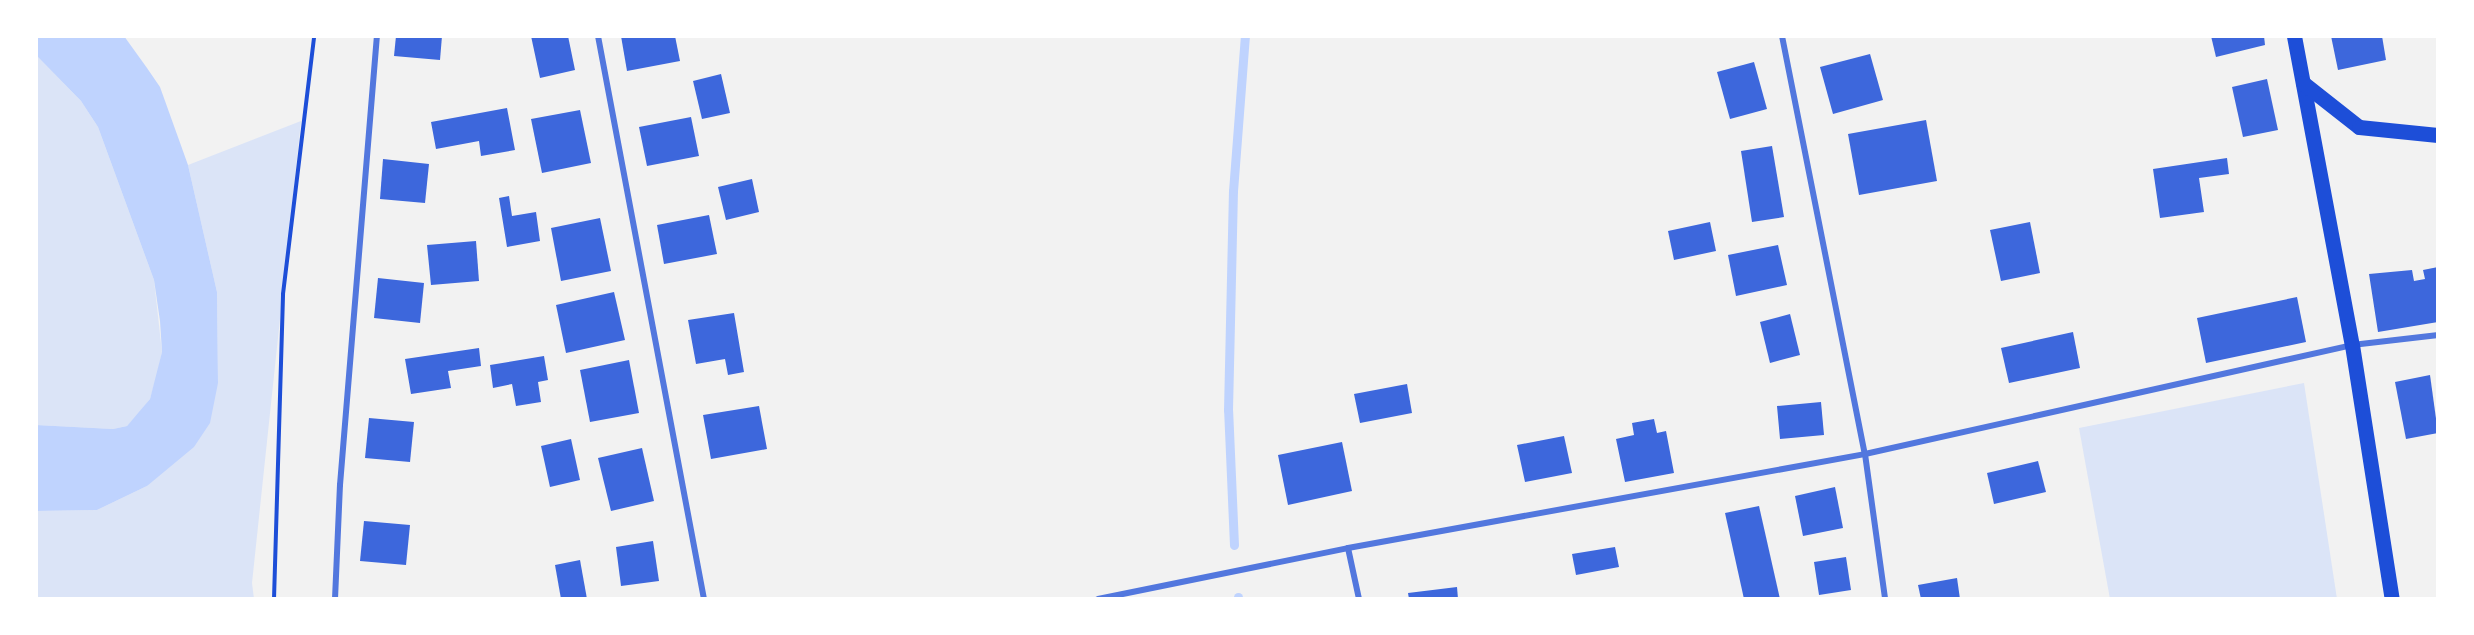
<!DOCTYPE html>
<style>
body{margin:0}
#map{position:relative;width:2474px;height:635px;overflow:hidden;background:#f2f2f2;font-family:Merriweather,serif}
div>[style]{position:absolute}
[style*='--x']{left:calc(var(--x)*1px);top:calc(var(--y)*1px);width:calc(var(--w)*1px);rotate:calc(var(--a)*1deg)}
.green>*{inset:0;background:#dbe4f7}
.water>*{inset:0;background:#bfd3fe}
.stream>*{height:9px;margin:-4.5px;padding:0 4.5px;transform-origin:4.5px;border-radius:4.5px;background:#bfd3fe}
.building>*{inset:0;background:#3d67dc}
.path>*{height:4px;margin:-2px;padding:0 2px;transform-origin:2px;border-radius:2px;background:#1d4ed8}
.minor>*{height:6px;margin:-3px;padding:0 3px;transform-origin:3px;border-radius:3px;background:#5277de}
.primary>*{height:15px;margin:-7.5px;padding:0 7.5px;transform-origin:7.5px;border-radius:7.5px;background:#1d4ed8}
span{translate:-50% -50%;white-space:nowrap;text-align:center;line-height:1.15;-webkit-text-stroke:5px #fff;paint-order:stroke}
.frame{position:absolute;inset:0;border:38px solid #fff;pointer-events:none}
</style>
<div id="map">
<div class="green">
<i style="clip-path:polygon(36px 55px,81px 101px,98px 127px,154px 280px,162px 352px,157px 375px,150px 399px,139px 413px,127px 426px,113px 429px,36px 425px)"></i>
<i style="clip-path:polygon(301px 121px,252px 583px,254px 599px,36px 599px,36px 511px,97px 510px,147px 486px,218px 383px,217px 292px,188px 165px)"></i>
<i style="clip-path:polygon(2304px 383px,2337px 599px,2110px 599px,2079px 428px)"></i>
</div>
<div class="water">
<i style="clip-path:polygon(36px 36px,124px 36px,147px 68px,160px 87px,188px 165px,217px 292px,218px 383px,210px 423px,194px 447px,147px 486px,97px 510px,36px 511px,36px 425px,113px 429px,127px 426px,150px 399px,162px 352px,160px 321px,154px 280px,98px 127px,81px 101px,36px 55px)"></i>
</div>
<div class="stream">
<i style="--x:1234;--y:545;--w:135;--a:-92.5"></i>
<i style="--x:1228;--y:410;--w:219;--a:-88.7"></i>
<i style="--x:1233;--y:191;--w:155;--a:-85.6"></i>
<i style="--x:1238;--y:597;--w:2;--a:90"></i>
</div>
<div class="building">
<i style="clip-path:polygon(396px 36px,442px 36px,440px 60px,394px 56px)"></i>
<i style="clip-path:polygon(531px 36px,568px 36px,575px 70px,540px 78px)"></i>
<i style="clip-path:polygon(621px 36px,675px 36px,680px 61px,627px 71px)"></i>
<i style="clip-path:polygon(2211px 36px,2264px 36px,2265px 45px,2216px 57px)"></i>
<i style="clip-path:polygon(2331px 36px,2382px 36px,2386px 60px,2338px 70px)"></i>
<i style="clip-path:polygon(1870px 54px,1883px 100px,1833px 114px,1820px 67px)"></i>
<i style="clip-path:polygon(1754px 62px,1767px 109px,1730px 119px,1717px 72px)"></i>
<i style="clip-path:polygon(721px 74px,730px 113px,702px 119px,693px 81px)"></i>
<i style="clip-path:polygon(2267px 79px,2278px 130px,2243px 137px,2232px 87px)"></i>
<i style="clip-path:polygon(507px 108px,515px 150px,481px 156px,479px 141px,436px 149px,431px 122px)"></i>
<i style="clip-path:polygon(580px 110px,591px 163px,542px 173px,531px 119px)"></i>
<i style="clip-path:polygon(691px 117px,699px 156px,647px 166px,639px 127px)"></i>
<i style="clip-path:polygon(1926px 120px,1937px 181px,1859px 195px,1848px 134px)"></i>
<i style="clip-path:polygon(1772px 146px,1784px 217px,1752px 222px,1741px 151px)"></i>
<i style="clip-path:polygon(2227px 158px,2229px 174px,2199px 178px,2204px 212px,2160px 218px,2153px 169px)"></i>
<i style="clip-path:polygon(383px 159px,429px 164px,425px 203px,380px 199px)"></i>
<i style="clip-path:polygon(752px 179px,759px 212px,726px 220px,718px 187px)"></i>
<i style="clip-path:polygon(509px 196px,512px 216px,536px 212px,540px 241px,507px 247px,499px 198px)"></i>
<i style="clip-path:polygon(709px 215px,717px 254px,664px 264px,657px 225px)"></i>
<i style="clip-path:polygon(600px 218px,611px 271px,561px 281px,551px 228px)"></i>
<i style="clip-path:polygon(1710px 222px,1716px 251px,1674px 260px,1668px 231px)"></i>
<i style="clip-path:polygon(2030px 222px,2040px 273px,2001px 281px,1990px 230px)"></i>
<i style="clip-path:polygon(476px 241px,479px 281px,431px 285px,427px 245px)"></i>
<i style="clip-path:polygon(1778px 245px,1787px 285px,1736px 296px,1728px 255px)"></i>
<i style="clip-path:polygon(2438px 267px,2438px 322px,2378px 332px,2369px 274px,2412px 270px,2414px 281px,2425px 279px,2423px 270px)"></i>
<i style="clip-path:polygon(378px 278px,424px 283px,420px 323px,374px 318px)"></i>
<i style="clip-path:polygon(614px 292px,625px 340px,566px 353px,556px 305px)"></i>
<i style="clip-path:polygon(2297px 297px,2306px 342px,2206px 363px,2197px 318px)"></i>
<i style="clip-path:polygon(734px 313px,744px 372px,728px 375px,725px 359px,696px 364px,688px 320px)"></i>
<i style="clip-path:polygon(1790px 314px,1800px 355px,1770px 363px,1760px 322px)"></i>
<i style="clip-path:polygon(2073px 332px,2080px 368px,2009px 383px,2001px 348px)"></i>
<i style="clip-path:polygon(479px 348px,481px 366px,448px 371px,451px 388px,411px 394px,405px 359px)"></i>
<i style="clip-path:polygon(544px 356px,548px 380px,538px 382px,541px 402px,516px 406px,512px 384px,493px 388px,490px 365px)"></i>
<i style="clip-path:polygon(629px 360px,639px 413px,590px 422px,580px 370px)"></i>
<i style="clip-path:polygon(2430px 375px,2438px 433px,2406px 439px,2395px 382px)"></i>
<i style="clip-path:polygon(1407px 384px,1412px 413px,1360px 423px,1354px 394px)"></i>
<i style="clip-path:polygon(1821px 402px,1824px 435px,1780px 439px,1777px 406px)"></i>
<i style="clip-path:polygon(759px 406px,767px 449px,711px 459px,703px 415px)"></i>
<i style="clip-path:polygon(369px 418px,414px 422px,410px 462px,365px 458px)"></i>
<i style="clip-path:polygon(1654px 419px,1657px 433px,1666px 431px,1674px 473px,1625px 482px,1616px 439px,1634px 435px,1632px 423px)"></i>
<i style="clip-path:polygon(1564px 436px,1572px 473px,1525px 482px,1517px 445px)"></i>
<i style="clip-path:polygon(571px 439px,580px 480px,550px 487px,541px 446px)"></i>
<i style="clip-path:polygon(1342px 442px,1352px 491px,1288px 505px,1278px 455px)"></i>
<i style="clip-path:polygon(642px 448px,654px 501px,611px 511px,598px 458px)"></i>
<i style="clip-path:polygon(2038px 461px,2046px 492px,1994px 504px,1987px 473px)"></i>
<i style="clip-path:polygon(1835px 487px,1843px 528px,1803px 536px,1795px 496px)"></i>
<i style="clip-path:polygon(1759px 506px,1780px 599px,1744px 599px,1725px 513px)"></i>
<i style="clip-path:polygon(364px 521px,410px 525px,406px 565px,360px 561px)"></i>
<i style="clip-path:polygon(653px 541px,659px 581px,621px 586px,616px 547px)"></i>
<i style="clip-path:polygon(1615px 547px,1619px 567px,1576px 575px,1572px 554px)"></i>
<i style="clip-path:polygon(1846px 557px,1851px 590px,1819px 595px,1814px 562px)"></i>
<i style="clip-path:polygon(580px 560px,587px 599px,561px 599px,555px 565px)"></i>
<i style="clip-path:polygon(1957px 578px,1960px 599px,1921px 599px,1918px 585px)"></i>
<i style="clip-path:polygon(1457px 587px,1458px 599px,1409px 599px,1408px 593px)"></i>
</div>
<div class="path">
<i style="--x:274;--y:599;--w:305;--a:-88.3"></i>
<i style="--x:283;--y:294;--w:260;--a:-83.1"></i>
</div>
<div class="minor">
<i style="--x:598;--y:36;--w:573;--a:79.34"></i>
<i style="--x:1782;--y:36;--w:426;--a:78.8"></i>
<i style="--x:1865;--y:454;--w:146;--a:82.1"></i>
<i style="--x:1348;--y:548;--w:52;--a:77.8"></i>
<i style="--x:335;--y:599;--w:114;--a:-87.5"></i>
<i style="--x:340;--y:485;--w:451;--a:-85.3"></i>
<i style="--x:1098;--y:599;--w:255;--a:-11.5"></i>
<i style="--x:1348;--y:548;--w:525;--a:-10.3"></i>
<i style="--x:1865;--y:454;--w:499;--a:-12.6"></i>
<i style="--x:2352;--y:345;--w:87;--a:-6.6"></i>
</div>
<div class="primary">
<i style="--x:2294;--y:36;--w:314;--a:79.4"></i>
<i style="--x:2352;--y:345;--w:257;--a:81.1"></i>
<i style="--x:2303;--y:83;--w:71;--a:38.2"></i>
<i style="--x:2359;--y:127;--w:79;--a:5.8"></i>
</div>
<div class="frame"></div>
</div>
